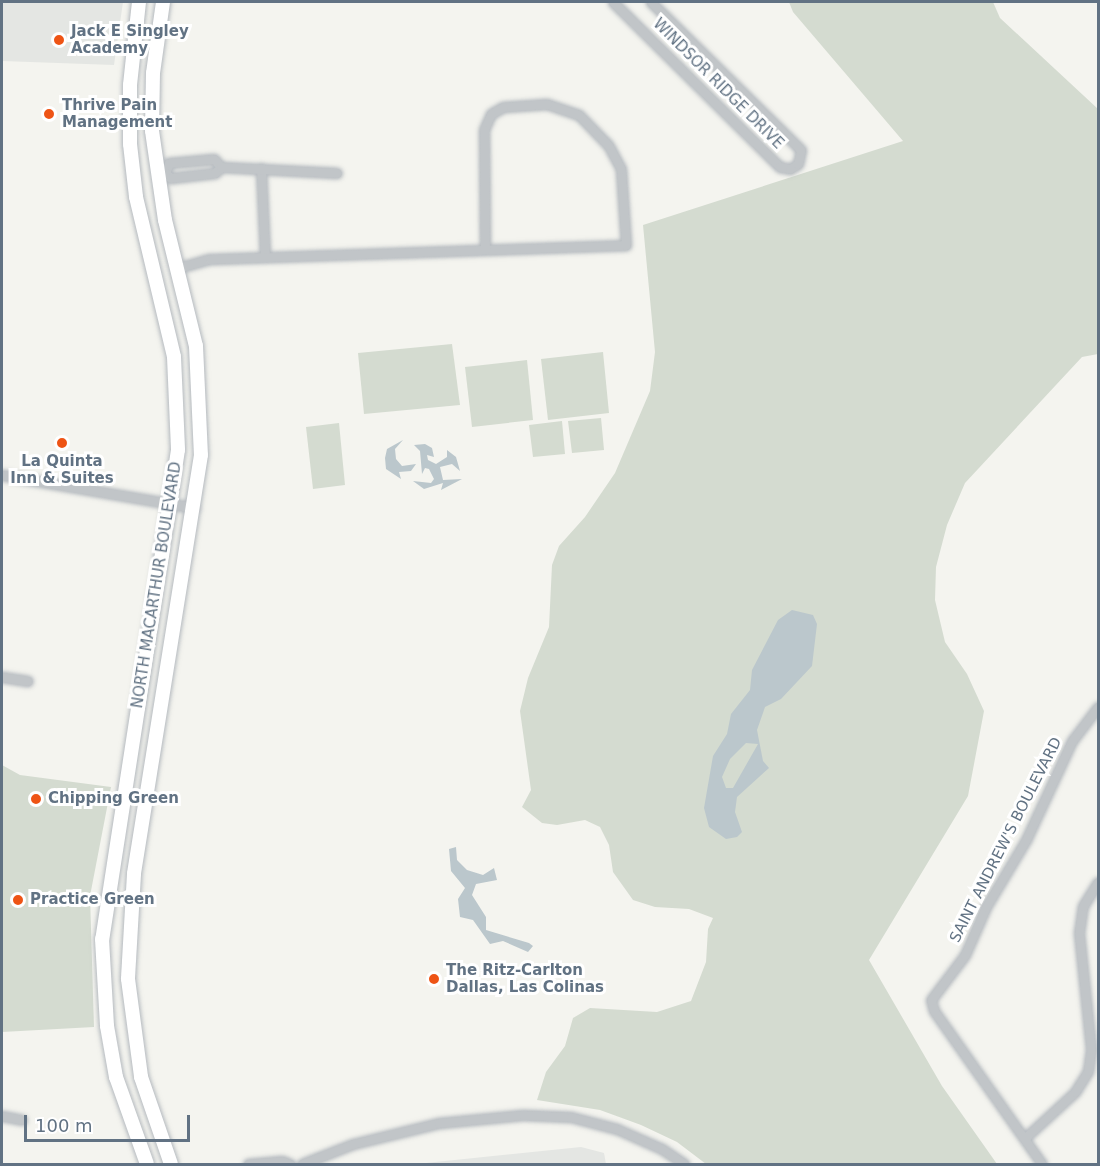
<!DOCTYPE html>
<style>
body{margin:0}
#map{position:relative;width:1100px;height:1166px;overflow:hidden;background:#f4f4ef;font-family:"DejaVu Sans",sans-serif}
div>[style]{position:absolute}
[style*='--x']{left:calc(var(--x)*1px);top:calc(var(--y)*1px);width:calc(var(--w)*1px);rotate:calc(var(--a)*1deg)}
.built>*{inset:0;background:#e4e6e3}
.green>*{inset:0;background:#d4dbd0}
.water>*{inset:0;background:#bbc7cc}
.roads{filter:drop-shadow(0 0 2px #b5babf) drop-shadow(0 0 2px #b5babf)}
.minor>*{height:9px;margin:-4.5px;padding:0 4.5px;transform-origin:4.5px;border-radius:4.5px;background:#c1c5c8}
.secondary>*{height:14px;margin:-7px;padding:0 7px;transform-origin:7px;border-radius:7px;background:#fff}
.dots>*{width:16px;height:16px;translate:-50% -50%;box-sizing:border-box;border:3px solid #fff;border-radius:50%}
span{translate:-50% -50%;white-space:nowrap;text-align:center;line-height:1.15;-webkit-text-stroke:6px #fff;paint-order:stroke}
.poi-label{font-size:15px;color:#617283;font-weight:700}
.left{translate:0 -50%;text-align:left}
.street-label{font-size:15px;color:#617283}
.frame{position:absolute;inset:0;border:3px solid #617283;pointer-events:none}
.scale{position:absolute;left:24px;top:1115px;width:166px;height:27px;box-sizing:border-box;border:3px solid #617283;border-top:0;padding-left:8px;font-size:18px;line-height:21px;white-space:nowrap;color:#617283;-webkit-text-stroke:4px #fff;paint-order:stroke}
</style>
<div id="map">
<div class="built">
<i style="clip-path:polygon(2px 2px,123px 2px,114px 65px,2px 61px)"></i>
<i style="clip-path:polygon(581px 1147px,604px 1153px,606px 1164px,416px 1164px)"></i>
</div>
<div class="green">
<i style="clip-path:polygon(789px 2px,993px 2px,1000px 18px,1098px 109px,1098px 354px,1082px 357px,965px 483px,947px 525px,936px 567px,935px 600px,945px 642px,967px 674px,984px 711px,968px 796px,869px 960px,942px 1086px,997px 1164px,706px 1164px,677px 1142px,641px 1125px,600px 1110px,537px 1100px,546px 1072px,565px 1046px,573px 1018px,590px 1008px,657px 1012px,691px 1001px,706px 962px,708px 929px,713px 918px,689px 909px,655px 907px,633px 900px,613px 872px,609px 845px,600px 827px,585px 820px,557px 825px,542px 823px,522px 807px,531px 790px,520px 711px,528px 678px,549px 627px,552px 565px,559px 546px,585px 517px,615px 473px,650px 391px,655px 352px,643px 225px,903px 141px,793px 12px)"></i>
<i style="clip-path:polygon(452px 344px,460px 405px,364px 414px,358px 353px)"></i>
<i style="clip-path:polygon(603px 352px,609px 413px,548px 420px,541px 359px)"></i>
<i style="clip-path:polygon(527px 360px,533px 420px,472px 427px,465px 367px)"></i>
<i style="clip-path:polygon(601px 418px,604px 450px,572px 453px,568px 421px)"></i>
<i style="clip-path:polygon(562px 421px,565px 454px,533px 457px,529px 425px)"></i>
<i style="clip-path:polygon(339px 423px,345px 485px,313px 489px,306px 427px)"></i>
<i style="clip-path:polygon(2px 765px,20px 775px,111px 787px,90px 896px,94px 1027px,2px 1032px)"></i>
</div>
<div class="water">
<i style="clip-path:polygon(403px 440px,395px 449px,396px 459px,402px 466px,416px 464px,411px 471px,399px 472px,401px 479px,386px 469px,385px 458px,387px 449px)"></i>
<i style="clip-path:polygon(425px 444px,432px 448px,434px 457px,427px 455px,428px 460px,436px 464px,447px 457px,447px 450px,456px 457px,460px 471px,452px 464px,440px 467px,443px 480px,462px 479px,441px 490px,443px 483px,424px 489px,413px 481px,431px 483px,434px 479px,429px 469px,425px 468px,422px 474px,420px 451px,414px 445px)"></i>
<i style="clip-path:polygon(evenodd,792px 610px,813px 615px,817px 624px,812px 666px,781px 699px,765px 707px,757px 730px,763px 761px,769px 768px,737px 797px,735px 812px,742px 832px,737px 837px,726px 839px,709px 827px,704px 808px,713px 756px,727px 734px,731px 714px,750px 690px,752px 670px,778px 620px,792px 610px,746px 743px,758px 744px,733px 788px,726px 788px,722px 777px,730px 759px,746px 743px)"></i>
<i style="clip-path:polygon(456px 847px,457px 860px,467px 870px,483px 875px,494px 868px,497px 880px,476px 884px,472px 895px,486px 917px,486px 930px,529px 943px,533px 946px,528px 952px,503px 941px,490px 944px,473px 920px,460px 917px,458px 899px,465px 888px,451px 871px,449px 849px)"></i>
</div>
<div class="roads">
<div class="minor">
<i style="--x:613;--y:2;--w:235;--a:44.7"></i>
<i style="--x:780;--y:167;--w:10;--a:11"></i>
<i style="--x:790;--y:169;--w:9;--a:-32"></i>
<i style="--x:798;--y:164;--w:14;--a:-78"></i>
<i style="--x:801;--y:150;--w:211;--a:-135.4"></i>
<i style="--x:261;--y:168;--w:89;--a:87.4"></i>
<i style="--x:165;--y:173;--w:11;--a:-68"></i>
<i style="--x:169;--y:163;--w:45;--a:-5.1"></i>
<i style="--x:214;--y:159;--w:11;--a:49"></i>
<i style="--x:156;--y:174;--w:9;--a:-6"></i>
<i style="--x:165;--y:173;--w:8;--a:40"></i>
<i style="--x:171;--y:178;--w:44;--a:-6.5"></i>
<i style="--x:215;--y:173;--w:8;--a:-45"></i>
<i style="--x:221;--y:167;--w:116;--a:3"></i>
<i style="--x:178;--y:268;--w:33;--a:-16"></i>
<i style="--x:210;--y:259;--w:416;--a:-1.9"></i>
<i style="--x:626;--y:245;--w:76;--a:-93.8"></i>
<i style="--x:621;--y:169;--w:27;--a:-118"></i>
<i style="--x:608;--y:145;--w:42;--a:-134"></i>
<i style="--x:579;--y:115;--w:34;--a:-161"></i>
<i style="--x:547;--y:104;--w:44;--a:176.1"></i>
<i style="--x:503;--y:107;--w:14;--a:150"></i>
<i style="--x:491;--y:114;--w:17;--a:114"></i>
<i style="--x:484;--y:130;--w:119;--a:89.5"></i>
<i style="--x:2;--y:475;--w:196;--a:9.7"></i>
<i style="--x:2;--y:677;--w:26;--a:9"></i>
<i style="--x:2;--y:1116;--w:20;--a:11"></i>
<i style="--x:1025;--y:1138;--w:68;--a:-42.6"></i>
<i style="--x:1075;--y:1092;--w:25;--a:-58"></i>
<i style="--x:1088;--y:1071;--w:22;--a:-82"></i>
<i style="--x:1091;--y:1049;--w:117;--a:-95.9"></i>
<i style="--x:1079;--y:933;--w:27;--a:-82"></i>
<i style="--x:1083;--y:906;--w:28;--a:-58"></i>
<i style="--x:248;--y:1164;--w:34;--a:-5"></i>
<i style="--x:282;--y:1161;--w:9;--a:21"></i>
<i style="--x:302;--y:1164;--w:55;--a:-21.4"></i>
<i style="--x:353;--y:1144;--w:89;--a:-13.7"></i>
<i style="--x:439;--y:1123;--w:84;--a:-5.4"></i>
<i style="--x:523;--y:1115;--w:48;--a:2.4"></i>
<i style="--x:571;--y:1117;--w:48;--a:14.6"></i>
<i style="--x:617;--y:1129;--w:49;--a:24"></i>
<i style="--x:662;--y:1149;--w:27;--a:34"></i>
<i style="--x:1042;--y:1164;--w:187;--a:-125.2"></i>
<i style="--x:934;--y:1011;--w:11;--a:-105"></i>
<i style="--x:931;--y:1000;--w:56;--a:-52.9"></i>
<i style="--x:965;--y:955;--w:52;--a:-66.4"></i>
<i style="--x:986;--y:907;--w:78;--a:-59.2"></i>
<i style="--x:1026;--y:840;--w:109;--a:-65.1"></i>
<i style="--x:1072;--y:741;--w:43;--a:-52.6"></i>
</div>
<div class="secondary">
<i style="--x:139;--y:2;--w:83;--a:96.2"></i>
<i style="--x:130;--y:85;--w:59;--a:90"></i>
<i style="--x:130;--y:144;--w:53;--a:83.5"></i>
<i style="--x:136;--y:197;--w:164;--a:76.6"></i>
<i style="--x:174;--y:357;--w:93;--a:87.5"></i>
<i style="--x:178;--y:450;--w:495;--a:98.8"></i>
<i style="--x:102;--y:939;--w:87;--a:86.7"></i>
<i style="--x:107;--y:1026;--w:52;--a:80"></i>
<i style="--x:116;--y:1077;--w:92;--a:70.4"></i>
<i style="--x:163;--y:2;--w:72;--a:98"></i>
<i style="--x:153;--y:73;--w:58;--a:91"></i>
<i style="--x:152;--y:131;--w:90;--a:81.7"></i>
<i style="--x:165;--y:220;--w:130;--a:76.2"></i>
<i style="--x:196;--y:346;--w:109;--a:87.4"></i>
<i style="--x:201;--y:455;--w:424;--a:99.1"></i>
<i style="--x:134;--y:874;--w:105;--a:93.3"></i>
<i style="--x:128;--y:979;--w:99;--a:82.4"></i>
<i style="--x:141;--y:1077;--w:92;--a:71"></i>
</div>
</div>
<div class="dots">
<i style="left:59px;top:40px;background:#ee5415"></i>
<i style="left:49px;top:114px;background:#ee5415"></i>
<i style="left:62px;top:443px;background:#ee5415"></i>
<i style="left:36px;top:799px;background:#ee5415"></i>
<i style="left:18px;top:900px;background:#ee5415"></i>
<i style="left:434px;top:979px;background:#ee5415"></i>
</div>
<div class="poi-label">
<span class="left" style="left:71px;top:40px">Jack E Singley<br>Academy</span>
<span class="left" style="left:62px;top:114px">Thrive Pain<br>Management</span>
<span style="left:62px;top:470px">La Quinta<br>Inn &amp; Suites</span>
<span class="left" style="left:48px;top:799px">Chipping Green</span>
<span class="left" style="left:30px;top:900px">Practice Green</span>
<span class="left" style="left:446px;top:979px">The Ritz-Carlton<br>Dallas, Las Colinas</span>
</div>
<div class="street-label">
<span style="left:718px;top:84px;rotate:45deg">WINDSOR RIDGE DRIVE</span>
<span style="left:157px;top:585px;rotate:-81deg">NORTH MACARTHUR BOULEVARD</span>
<span style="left:1006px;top:840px;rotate:-63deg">SAINT ANDREW'S BOULEVARD</span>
</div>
<div class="frame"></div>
<div class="scale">100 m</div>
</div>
